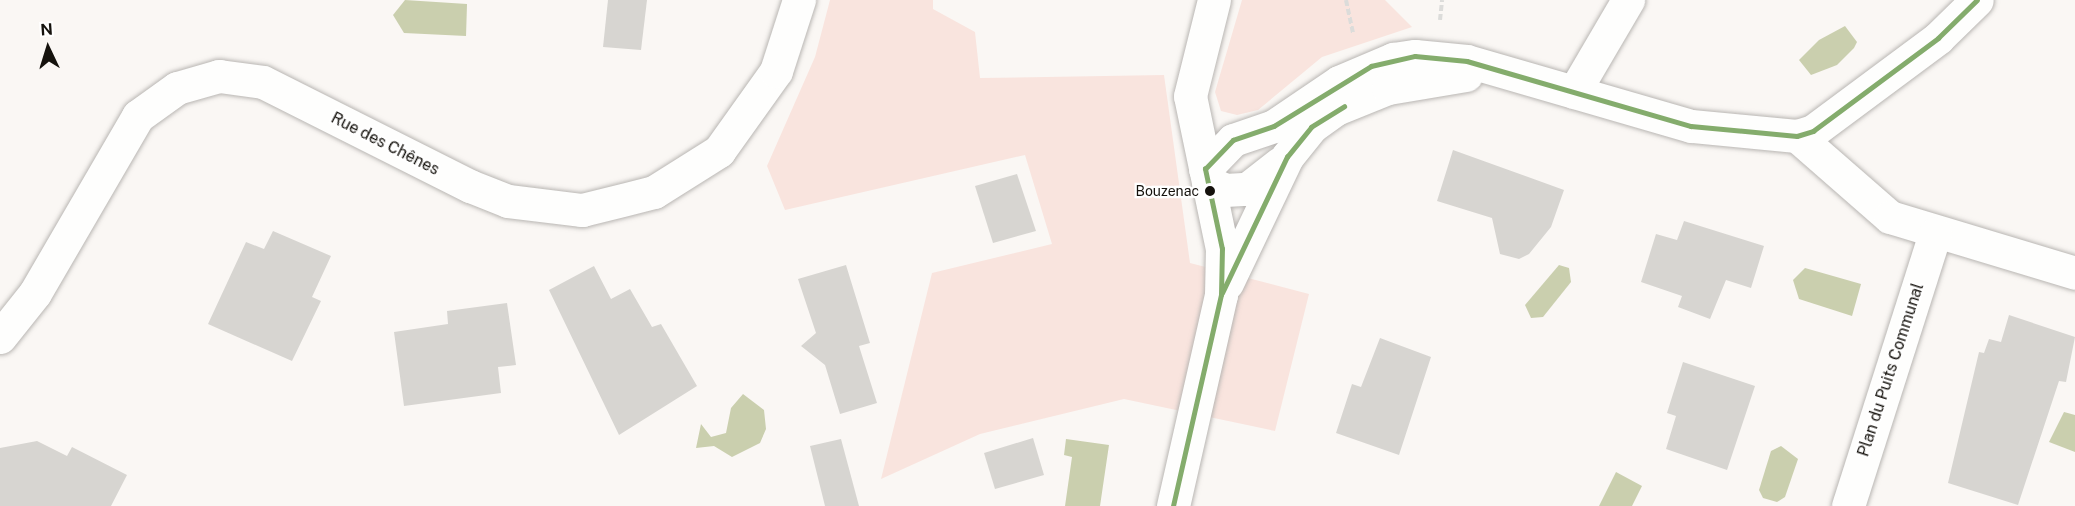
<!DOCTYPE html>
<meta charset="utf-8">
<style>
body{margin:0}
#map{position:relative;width:2075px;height:506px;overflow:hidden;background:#faf7f4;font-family:"Public Sans",sans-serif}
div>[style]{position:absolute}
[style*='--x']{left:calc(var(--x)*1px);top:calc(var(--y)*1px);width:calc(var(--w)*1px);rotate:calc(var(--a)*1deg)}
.green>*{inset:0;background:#f9e4de}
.water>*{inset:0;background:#cacfae}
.building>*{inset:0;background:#d7d5d1}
.path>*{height:4px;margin-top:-2px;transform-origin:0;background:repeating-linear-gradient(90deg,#dcdcda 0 6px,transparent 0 9px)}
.roads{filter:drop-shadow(0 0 2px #b9b6b3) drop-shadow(0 0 2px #b9b6b3)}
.street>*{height:33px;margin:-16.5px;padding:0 16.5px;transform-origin:16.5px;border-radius:16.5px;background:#fefefd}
.secondary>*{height:33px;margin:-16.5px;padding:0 16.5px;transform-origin:16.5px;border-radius:16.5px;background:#fefefd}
.bus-1>*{height:4.5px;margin:-2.25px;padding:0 2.25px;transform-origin:2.25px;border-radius:2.25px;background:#84ac6c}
.dots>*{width:16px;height:16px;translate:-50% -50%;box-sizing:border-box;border:3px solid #fff;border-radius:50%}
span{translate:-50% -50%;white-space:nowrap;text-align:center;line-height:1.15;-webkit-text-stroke:4.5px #fff;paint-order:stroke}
.bus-label{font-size:14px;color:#15120d}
.right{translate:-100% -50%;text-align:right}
.street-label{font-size:16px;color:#15120d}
.north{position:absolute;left:18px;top:18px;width:60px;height:60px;-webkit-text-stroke:4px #fff;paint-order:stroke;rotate:356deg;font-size:16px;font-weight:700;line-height:24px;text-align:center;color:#15120d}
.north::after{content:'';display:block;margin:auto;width:21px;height:27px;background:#15120d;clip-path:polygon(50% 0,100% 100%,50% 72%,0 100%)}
</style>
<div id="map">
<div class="green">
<i style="clip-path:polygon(830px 0,933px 0,933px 9px,975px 32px,980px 78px,1164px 75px,1190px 263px,1309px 294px,1275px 431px,1124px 399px,980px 434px,881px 479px,932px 273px,1052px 244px,1025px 155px,785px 210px,767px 166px,815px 57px)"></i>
<i style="clip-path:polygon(1242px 0,1385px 0,1412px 27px,1322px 57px,1258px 110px,1237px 115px,1221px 111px,1215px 92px)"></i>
</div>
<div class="water">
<i style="clip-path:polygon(405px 0,467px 4px,466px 36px,404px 33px,393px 15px)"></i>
<i style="clip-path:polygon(1845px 26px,1857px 42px,1854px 48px,1837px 65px,1811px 75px,1799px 60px,1819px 40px)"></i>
<i style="clip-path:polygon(1559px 265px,1569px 268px,1571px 282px,1543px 317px,1531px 318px,1525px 305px)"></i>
<i style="clip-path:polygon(1805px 268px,1861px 284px,1852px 316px,1799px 299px,1793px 280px)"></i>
<i style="clip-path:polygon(743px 394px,764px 410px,766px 429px,760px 443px,732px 457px,714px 446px,696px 448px,701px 424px,711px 437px,726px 433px,731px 408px)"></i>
<i style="clip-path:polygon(2064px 412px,2075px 415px,2075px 452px,2049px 442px)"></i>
<i style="clip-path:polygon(1066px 439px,1109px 445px,1100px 506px,1065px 506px,1072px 457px,1064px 455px)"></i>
<i style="clip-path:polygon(1781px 446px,1798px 459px,1785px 497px,1777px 502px,1763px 498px,1759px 490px,1771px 451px)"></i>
<i style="clip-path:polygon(1616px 472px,1642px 486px,1632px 506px,1599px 506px)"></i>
</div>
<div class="building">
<i style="clip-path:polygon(608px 0,647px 0,641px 50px,603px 47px)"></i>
<i style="clip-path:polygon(1453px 150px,1564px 190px,1551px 227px,1529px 254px,1519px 259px,1500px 254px,1492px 218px,1437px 201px)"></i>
<i style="clip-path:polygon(1017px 174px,1036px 231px,993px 243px,975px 186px)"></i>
<i style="clip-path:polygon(1684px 221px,1764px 246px,1751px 288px,1726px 280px,1710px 319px,1678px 307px,1682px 296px,1641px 282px,1656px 234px,1677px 240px)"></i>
<i style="clip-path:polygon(273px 231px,331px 256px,312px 297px,321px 301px,292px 361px,208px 324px,246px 242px,264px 249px)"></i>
<i style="clip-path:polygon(846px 265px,870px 343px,859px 346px,877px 403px,840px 414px,825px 365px,801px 346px,816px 333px,798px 279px)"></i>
<i style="clip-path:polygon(594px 266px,611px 299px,630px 289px,652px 327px,661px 324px,697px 386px,619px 435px,549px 290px)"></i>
<i style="clip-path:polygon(507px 303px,516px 365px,498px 367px,501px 393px,404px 406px,394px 332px,448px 324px,447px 311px)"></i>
<i style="clip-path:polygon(2009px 315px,2075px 337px,2066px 382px,2059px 381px,2018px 505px,1948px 483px,1979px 352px,1984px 353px,1989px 339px,2001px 342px)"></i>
<i style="clip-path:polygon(1380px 338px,1431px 357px,1399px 455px,1336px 433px,1352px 384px,1361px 387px)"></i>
<i style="clip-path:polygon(1683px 362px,1755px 386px,1727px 470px,1666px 449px,1676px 416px,1667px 413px)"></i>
<i style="clip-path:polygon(1033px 438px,1044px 475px,995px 489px,984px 453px)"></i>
<i style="clip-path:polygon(841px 439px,859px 506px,825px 506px,810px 446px)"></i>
<i style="clip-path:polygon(37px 441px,67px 456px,72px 447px,127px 475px,111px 506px,0 506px,0 448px)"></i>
</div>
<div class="path">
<i style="--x:1346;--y:0;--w:35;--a:78"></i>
<i style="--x:1440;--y:20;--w:20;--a:-84"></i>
</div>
<div class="roads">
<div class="street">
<i style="--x:1574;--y:92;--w:107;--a:-59.6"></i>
<i style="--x:1797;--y:136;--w:123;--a:41.1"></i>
<i style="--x:1890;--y:217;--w:193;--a:16.8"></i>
<i style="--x:0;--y:337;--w:56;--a:-51.5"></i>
<i style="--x:35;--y:293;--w:205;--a:-59.8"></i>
<i style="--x:138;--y:116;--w:48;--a:-35.7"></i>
<i style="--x:177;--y:88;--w:44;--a:-15.9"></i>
<i style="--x:219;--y:76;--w:44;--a:7.8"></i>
<i style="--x:263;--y:82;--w:232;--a:26.7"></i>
<i style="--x:470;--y:186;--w:41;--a:21.5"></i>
<i style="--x:508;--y:201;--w:75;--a:6.9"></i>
<i style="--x:582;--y:210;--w:74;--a:-14"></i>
<i style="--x:654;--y:192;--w:77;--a:-32.2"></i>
<i style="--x:719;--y:151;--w:98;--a:-54.5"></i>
<i style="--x:776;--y:71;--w:75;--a:-72.1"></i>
<i style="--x:1848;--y:506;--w:286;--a:-72.3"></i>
</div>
<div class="secondary">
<i style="--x:1205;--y:169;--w:40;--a:-46"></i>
<i style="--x:1233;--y:140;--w:43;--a:-18.9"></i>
<i style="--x:1274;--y:126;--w:78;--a:-34.1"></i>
<i style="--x:1339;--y:82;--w:59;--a:-23.1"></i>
<i style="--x:1393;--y:59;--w:22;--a:-8"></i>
<i style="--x:1415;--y:56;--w:52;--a:5.5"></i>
<i style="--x:1467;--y:61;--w:233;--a:16.2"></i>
<i style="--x:1691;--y:126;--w:106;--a:5.4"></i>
<i style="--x:1797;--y:136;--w:17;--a:-17"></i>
<i style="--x:1813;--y:131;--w:156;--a:-36.6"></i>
<i style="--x:1938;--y:38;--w:54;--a:-44.3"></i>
<i style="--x:1208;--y:182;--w:19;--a:25"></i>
<i style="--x:1225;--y:190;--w:22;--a:-3"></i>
<i style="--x:1247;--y:189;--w:41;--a:-38"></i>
<i style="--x:1227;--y:283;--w:140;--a:-64.5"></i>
<i style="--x:1287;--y:157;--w:38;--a:-51"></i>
<i style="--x:1311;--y:127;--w:31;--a:-36"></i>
<i style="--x:1336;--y:109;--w:56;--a:-22"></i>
<i style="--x:1388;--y:88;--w:79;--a:-9.5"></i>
<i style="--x:1173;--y:506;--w:216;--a:-77.2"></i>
<i style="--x:1221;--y:295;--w:46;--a:-88.8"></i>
<i style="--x:1222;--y:249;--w:156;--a:-101.8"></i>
<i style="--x:1190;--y:96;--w:99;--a:-76"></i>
</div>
</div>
<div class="bus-1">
<i style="--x:1222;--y:293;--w:151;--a:-64.5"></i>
<i style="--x:1287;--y:157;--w:38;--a:-51"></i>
<i style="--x:1311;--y:127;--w:39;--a:-32"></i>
<i style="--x:1173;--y:506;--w:216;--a:-77.2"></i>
<i style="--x:1221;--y:295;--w:46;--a:-88.8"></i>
<i style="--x:1222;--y:249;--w:82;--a:-102"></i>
<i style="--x:1205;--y:169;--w:40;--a:-46"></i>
<i style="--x:1233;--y:140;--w:43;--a:-18.9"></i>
<i style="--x:1274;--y:126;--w:114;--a:-31.7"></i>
<i style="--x:1371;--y:66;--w:45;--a:-12.8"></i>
<i style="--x:1415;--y:56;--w:52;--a:5.5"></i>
<i style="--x:1467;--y:61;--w:233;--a:16.2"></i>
<i style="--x:1691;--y:126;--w:106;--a:5.4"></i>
<i style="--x:1797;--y:136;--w:17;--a:-17"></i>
<i style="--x:1813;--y:131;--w:156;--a:-36.6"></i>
<i style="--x:1938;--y:38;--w:54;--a:-44.3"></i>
</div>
<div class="dots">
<i style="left:1210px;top:191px;background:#15120d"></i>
</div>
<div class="bus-label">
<span class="right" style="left:1199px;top:191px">Bouzenac</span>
</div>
<div class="street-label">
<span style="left:385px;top:144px;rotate:27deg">Rue des Chênes</span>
<span style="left:1891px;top:370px;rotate:-72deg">Plan du Puits Communal</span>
</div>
<div class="north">N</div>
</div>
